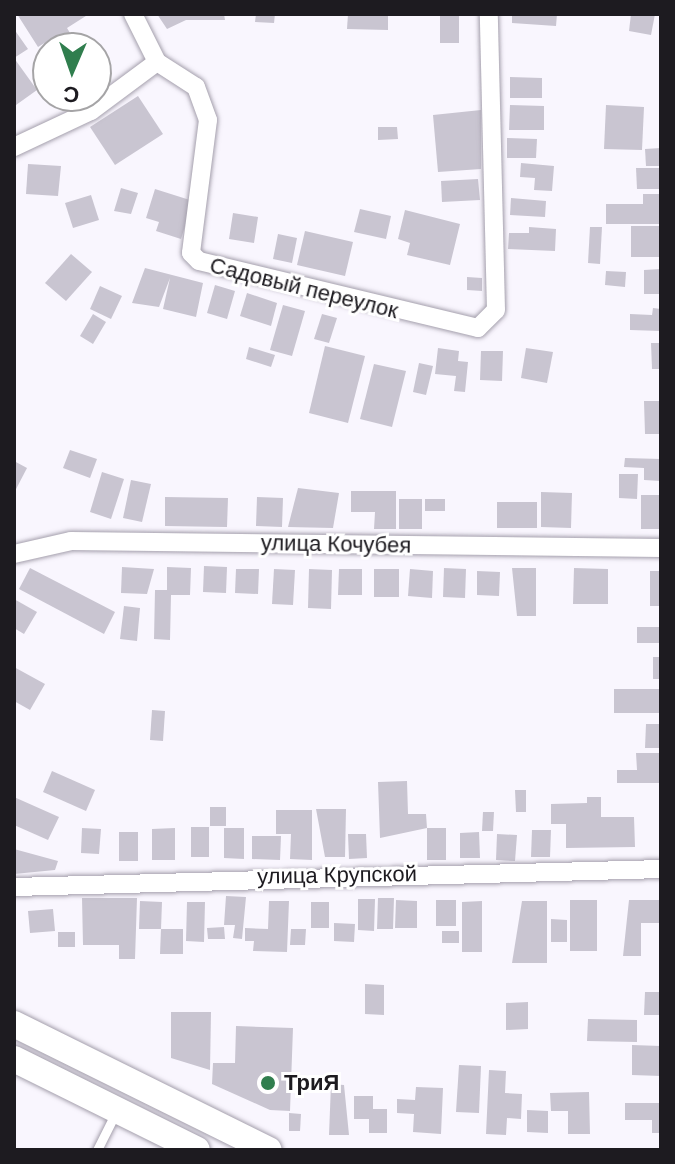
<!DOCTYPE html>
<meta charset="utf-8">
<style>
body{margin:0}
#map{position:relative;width:675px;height:1164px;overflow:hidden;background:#f9f6fe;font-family:Helvetica,sans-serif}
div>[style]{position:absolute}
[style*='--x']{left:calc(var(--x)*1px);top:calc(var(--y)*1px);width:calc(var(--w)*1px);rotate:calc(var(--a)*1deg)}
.building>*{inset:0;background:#c9c5d1}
.roads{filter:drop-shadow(0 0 2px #a49fac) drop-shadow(0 0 2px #a49fac)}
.service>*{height:9px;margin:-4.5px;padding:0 4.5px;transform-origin:4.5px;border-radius:4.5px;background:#fff}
.minor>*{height:18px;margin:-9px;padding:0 9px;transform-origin:9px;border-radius:9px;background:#fff}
.secondary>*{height:26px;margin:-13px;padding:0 13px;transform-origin:13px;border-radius:13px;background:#fff}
.dots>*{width:22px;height:22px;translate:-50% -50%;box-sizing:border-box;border:4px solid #fff;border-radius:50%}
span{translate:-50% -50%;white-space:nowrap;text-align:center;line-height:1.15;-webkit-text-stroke:6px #fff;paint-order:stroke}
.street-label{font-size:22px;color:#1d1b20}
.poi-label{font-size:22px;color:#1d1b20;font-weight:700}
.left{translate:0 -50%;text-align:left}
.frame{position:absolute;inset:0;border:16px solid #1d1b20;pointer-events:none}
.north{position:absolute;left:32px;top:32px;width:80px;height:80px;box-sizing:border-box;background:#fff;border:2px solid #a5a4a6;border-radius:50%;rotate:182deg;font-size:22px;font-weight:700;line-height:32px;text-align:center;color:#1d1b20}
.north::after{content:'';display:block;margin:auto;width:28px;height:36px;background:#307e4e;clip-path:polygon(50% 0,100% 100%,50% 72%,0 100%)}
</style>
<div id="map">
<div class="building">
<i style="clip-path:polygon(17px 14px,89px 14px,67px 28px,79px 48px,61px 48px,54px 37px,38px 47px)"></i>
<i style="clip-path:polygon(157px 14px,224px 14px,225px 20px,186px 20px,167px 29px)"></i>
<i style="clip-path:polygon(256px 14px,275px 14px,274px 23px,255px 22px)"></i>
<i style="clip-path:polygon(348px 14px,388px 14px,388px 30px,347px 29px)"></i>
<i style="clip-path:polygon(440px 14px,459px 14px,459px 43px,440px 43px)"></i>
<i style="clip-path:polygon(512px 14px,557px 14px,556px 26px,512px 23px)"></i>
<i style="clip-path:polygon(631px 14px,655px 14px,651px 35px,629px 31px)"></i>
<i style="clip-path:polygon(14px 29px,28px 49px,14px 58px,37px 90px,16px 105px,14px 102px)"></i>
<i style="clip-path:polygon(510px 77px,542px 78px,542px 98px,510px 98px)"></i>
<i style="clip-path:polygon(138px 96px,163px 134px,115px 165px,90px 127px)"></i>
<i style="clip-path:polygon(510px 105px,544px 106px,544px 130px,509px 130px)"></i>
<i style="clip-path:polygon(606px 105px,644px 107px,642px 150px,604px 149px)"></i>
<i style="clip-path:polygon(481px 110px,481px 169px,438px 172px,433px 115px)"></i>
<i style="clip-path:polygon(378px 127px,397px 127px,398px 139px,378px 140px)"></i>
<i style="clip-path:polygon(507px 138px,537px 139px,536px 158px,507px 158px)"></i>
<i style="clip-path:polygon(661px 148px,661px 166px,646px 166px,645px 149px)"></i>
<i style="clip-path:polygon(521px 163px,554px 166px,552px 191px,534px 190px,535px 178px,520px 177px)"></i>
<i style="clip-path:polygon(28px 164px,61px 166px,58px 196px,26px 194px)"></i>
<i style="clip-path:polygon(636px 168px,661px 168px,661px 189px,637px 189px)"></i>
<i style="clip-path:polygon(478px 179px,480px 200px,442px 202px,441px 181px)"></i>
<i style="clip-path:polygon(121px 188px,138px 193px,131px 214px,114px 211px)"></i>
<i style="clip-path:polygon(155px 189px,193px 201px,181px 239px,156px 231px,159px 222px,146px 218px)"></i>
<i style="clip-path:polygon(643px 194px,661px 194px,661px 224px,606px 224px,606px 204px,643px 204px)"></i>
<i style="clip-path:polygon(91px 195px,99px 220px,73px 228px,65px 203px)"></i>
<i style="clip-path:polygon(511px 198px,546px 201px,545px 217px,510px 215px)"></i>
<i style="clip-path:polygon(360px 209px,391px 216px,386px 239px,354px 232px)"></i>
<i style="clip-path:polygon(405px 210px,460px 224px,450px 265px,407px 255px,410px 243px,398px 239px)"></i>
<i style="clip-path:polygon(233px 213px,258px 217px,254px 243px,229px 239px)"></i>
<i style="clip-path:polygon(631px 226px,661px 226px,661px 257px,631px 257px)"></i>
<i style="clip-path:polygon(529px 227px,556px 229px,555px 251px,508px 249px,509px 233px,529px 233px)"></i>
<i style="clip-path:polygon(590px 227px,602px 227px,600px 264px,588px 263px)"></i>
<i style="clip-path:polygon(305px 231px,353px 242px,345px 276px,297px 265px)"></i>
<i style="clip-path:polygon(278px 234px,297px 238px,292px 263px,273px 259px)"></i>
<i style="clip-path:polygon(71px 254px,92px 272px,66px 301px,45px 283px)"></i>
<i style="clip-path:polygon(145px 268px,203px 283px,196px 317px,163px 309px,170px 278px,159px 307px,132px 303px)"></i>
<i style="clip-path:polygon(661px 269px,661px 294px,644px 294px,644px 270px)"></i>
<i style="clip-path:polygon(606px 271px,626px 272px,625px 287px,605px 285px)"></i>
<i style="clip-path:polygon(467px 277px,482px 278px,482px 291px,467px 290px)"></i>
<i style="clip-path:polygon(215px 285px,235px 291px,227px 319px,207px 313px)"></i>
<i style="clip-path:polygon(100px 286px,122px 296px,111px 319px,90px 309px)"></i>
<i style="clip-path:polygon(247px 293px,277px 303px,271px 326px,240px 316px)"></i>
<i style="clip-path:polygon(283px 305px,305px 311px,292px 356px,270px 350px)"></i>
<i style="clip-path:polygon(653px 308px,661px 309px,661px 331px,630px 330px,630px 314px,652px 315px)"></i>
<i style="clip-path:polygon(93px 314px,106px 322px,93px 344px,80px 336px)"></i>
<i style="clip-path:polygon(322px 314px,337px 318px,329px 343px,314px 339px)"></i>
<i style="clip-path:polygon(651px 343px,661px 343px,661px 369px,652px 369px)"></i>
<i style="clip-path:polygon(325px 346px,365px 356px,348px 423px,309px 413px)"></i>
<i style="clip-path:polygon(249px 347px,275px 355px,271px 367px,246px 359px)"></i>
<i style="clip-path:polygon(438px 348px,459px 351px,458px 361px,468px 362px,465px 392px,454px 391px,456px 376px,435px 374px)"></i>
<i style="clip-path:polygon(526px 348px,553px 352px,547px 383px,521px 378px)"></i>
<i style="clip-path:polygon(481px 351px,503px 351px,502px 381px,480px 380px)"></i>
<i style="clip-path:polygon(419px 363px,433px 366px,426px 395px,413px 392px)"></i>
<i style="clip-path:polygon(374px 364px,406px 371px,392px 427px,360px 419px)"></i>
<i style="clip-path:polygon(644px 401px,661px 401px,661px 434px,645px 434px)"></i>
<i style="clip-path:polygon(70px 450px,97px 459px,90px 478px,63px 468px)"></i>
<i style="clip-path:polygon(625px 458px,661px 459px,661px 481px,644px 480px,644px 468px,624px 467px)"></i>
<i style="clip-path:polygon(14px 461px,27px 468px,14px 493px)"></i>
<i style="clip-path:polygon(102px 472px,124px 479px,111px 519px,90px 512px)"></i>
<i style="clip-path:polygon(619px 474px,638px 474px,637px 499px,619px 498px)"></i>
<i style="clip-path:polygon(131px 480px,151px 484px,142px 522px,123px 518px)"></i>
<i style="clip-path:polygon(298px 488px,339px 493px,333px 528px,288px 527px)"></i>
<i style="clip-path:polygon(351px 491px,396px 491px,396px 529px,374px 529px,375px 512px,351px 512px)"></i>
<i style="clip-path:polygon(541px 492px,572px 493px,571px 528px,541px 527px)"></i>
<i style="clip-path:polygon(641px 495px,661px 495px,661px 529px,641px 529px)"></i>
<i style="clip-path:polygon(165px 497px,228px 498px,227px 527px,165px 526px)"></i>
<i style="clip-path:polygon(257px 497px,283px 498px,282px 527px,256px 526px)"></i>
<i style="clip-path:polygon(399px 499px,422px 499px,422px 529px,399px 529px)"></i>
<i style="clip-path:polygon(425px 499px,445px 499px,445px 511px,425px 511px)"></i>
<i style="clip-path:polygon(497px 502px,537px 502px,537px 528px,497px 528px)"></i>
<i style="clip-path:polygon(204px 566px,227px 567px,226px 593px,203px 592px)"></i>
<i style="clip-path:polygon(122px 567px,154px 569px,147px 594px,121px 593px)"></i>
<i style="clip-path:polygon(167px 567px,191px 568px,190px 595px,171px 595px,170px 640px,154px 639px,155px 590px,167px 590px)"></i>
<i style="clip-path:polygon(30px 568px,115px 612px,104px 634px,19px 589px)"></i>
<i style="clip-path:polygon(444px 568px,466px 569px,465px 598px,443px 597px)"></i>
<i style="clip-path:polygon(512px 568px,536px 568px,536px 616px,517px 616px)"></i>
<i style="clip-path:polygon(574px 568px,608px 569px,608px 604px,573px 604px)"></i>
<i style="clip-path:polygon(236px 569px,259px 569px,258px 594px,235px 593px)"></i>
<i style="clip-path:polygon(274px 569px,295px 570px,293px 605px,272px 604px)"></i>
<i style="clip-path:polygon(309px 569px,332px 570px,331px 609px,308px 608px)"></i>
<i style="clip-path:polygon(339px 569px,362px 569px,362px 595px,338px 595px)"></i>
<i style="clip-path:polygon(374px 569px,399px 569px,399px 597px,374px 597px)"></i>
<i style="clip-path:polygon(410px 569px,433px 571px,432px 598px,408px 596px)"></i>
<i style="clip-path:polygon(477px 571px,500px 572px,499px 596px,477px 595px)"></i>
<i style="clip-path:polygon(650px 571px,661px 571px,661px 606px,650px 606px)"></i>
<i style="clip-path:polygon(14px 599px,37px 612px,24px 634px,14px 628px)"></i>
<i style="clip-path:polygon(124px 606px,140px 608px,137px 641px,120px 639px)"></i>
<i style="clip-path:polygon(637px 627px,661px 627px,661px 643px,637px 643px)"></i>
<i style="clip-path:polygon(653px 657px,661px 657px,661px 679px,653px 679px)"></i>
<i style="clip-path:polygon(14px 667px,45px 684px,30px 710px,14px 701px)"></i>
<i style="clip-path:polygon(614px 689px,661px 689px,661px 713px,614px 713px)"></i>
<i style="clip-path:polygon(152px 710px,165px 711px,163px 741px,150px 740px)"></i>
<i style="clip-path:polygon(646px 724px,661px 724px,661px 748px,645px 748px)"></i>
<i style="clip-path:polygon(636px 753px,661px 753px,661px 783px,617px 783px,617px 770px,637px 770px)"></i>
<i style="clip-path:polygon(52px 771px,95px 790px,86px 811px,43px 792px)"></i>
<i style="clip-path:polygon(407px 781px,408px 814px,426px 814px,427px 828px,380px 838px,378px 782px)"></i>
<i style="clip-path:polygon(515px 790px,526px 790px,526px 812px,516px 812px)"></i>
<i style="clip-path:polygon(14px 797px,59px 817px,48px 840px,14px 825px)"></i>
<i style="clip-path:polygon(587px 797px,601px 797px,601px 817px,634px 817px,635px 847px,566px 848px,566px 824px,551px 824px,551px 804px,587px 803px)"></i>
<i style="clip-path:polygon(210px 807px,226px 807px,226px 826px,210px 826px)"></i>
<i style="clip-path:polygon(316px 809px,346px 809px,345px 857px,325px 857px)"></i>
<i style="clip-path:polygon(276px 810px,312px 810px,312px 860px,290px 859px,291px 834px,276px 834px)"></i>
<i style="clip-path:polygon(483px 812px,494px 812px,493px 831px,482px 831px)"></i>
<i style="clip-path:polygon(191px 827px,209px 827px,209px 857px,191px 857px)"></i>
<i style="clip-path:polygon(82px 828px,101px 829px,99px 854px,81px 853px)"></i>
<i style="clip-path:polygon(175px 828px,175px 860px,152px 860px,152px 829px)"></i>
<i style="clip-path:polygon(224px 828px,244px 828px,244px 859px,224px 858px)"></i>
<i style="clip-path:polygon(427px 828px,446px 828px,446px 860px,427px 860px)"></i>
<i style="clip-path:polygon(532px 830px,551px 830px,550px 857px,531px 857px)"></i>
<i style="clip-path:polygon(119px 832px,138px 832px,138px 861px,119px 861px)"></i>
<i style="clip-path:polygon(479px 832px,480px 858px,460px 858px,460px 833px)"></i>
<i style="clip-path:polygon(348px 834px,366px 834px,367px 858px,349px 859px)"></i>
<i style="clip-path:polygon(497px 834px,517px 835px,515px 861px,496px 860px)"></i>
<i style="clip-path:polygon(252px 836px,281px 836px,280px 860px,252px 859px)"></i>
<i style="clip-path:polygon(14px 849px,58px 861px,55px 870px,14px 874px)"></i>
<i style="clip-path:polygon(226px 896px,246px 897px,242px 939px,233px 938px,235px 925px,224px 925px)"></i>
<i style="clip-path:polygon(82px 898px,137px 898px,135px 959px,119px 959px,119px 945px,83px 945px)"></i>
<i style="clip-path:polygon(378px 898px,394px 898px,393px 929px,377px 929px)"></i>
<i style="clip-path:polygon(358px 899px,375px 899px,374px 931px,358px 930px)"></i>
<i style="clip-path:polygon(396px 900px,417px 901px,417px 928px,395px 928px)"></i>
<i style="clip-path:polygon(436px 900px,456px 900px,456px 926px,436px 926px)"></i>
<i style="clip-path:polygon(570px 900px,597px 900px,597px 951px,570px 951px)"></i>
<i style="clip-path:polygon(629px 900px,661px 900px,661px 923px,641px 923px,641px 956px,623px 956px)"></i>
<i style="clip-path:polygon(140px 901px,162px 902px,161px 929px,139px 929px)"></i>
<i style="clip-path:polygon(269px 901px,289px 901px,287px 952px,253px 951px,254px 941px,245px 941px,245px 928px,268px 929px)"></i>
<i style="clip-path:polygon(482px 901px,482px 952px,462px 952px,462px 902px)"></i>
<i style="clip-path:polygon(522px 901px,547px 901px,547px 963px,512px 963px)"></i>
<i style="clip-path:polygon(187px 902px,205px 902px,204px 942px,186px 941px)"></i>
<i style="clip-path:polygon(311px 902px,329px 902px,329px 928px,311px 928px)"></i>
<i style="clip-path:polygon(53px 909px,55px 931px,30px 933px,28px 911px)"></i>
<i style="clip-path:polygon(551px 919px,567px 920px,567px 942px,551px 942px)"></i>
<i style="clip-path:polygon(334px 923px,355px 924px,354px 942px,334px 941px)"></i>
<i style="clip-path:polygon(224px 927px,225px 939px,208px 939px,207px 928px)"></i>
<i style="clip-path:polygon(161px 929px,183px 929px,183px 954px,160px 954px)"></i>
<i style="clip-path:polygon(291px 929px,306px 929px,305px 945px,290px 945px)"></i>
<i style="clip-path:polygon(442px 931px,459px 931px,459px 943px,442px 943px)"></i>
<i style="clip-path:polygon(58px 932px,75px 932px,75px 947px,58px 947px)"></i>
<i style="clip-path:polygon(365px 984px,384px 985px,384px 1015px,365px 1014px)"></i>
<i style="clip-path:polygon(645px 992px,661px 992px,661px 1015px,644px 1015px)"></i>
<i style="clip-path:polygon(528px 1002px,528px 1029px,506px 1030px,506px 1003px)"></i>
<i style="clip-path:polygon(171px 1012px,211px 1012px,210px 1070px,171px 1058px)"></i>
<i style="clip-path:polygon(588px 1019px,637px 1020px,637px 1042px,587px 1041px)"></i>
<i style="clip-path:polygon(236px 1026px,293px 1028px,290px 1111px,270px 1110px,212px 1084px,213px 1063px,235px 1063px)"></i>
<i style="clip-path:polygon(632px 1045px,661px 1046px,661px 1076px,632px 1075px)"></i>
<i style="clip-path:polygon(459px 1065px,481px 1066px,479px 1113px,456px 1112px)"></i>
<i style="clip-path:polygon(489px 1070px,506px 1071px,505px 1093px,522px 1094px,521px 1119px,507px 1118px,506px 1135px,486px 1134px)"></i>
<i style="clip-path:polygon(331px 1084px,344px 1085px,349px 1135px,329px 1135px)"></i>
<i style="clip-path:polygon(416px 1087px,443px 1088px,441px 1134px,413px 1132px,414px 1114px,397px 1113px,397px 1099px,415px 1100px)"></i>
<i style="clip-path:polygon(589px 1092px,590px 1134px,568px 1134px,568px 1111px,551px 1111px,550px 1093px)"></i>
<i style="clip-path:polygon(354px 1096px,373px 1096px,373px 1109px,387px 1109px,387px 1133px,369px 1133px,369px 1119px,354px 1119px)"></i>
<i style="clip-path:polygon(625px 1103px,661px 1103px,661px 1133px,652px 1133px,652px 1120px,625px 1120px)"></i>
<i style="clip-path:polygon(527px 1110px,548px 1111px,548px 1133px,527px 1132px)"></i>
<i style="clip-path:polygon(289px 1113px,301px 1114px,300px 1131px,289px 1131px)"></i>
</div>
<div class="roads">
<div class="service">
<i style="--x:97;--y:1150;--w:40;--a:-63.4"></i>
</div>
<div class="minor">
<i style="--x:133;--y:14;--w:54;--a:63.4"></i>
<i style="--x:157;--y:62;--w:46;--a:32.7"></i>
<i style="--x:196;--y:87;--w:35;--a:70"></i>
<i style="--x:208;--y:120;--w:134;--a:97.3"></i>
<i style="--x:191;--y:253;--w:11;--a:45"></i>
<i style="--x:199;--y:261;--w:287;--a:13.5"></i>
<i style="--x:478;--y:328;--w:25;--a:-45"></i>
<i style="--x:496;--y:310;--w:296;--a:-91.4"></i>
<i style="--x:14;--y:147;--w:85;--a:-25.1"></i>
<i style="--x:91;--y:111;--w:82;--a:-36.6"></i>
<i style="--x:14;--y:554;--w:58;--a:-12.8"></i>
<i style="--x:71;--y:541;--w:590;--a:0.68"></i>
<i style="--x:14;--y:887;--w:647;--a:-1.59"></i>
</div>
<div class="secondary">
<i style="--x:14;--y:1024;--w:284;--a:26.3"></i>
<i style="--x:14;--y:1059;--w:204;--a:26.4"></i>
</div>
</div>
<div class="dots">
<i style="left:268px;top:1083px;background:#307e4e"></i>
</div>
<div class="street-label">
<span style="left:304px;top:288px;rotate:14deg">Садовый переулок</span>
<span style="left:336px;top:544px;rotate:1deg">улица Кочубея</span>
<span style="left:337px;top:875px;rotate:-1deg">улица Крупской</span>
</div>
<div class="poi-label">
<span class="left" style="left:284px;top:1083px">ТриЯ</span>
</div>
<div class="frame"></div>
<div class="north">С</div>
</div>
